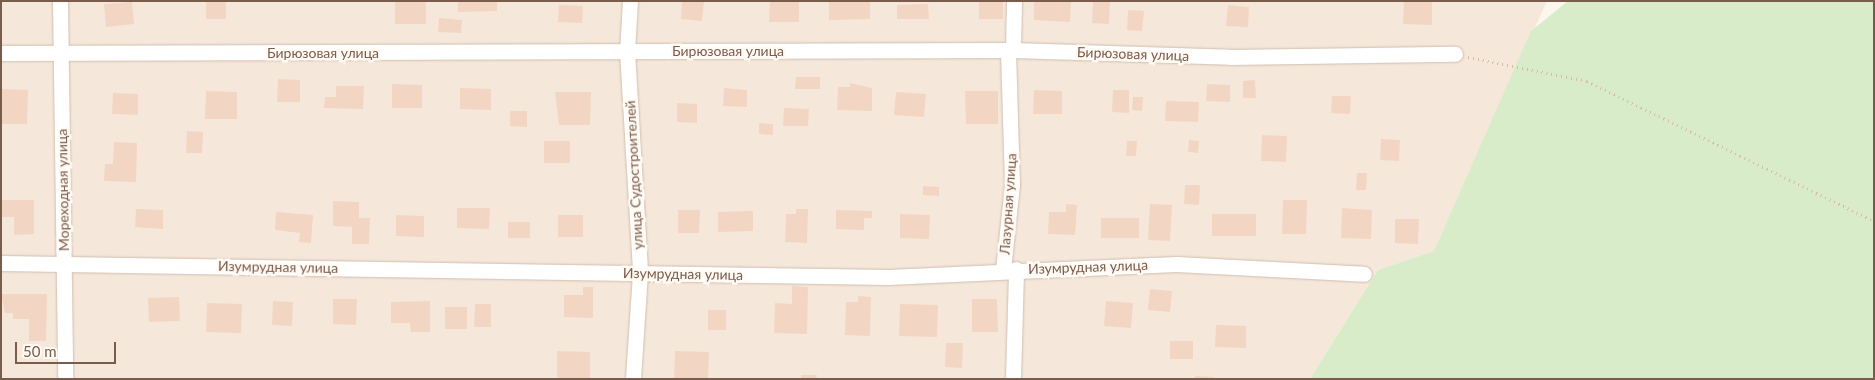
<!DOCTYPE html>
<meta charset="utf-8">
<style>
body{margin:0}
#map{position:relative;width:1875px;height:380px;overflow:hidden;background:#fdf6ec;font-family:Lato,sans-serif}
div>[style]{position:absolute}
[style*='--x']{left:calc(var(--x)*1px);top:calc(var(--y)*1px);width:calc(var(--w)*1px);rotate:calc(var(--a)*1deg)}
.residential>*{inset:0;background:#f5e8da}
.green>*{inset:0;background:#d8ecc9}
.building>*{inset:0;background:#f3d5c3}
.path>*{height:2.5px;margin-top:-1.25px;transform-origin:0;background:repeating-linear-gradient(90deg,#d9b8a5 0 1px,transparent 0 5px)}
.roads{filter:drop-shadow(0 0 1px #d1beb0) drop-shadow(0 0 1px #d1beb0)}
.minor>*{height:15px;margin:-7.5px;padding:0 7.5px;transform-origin:7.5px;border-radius:7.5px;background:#fff}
span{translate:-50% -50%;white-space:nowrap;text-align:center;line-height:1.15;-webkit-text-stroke:5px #fffaf3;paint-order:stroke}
.street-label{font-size:14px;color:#7a5c4d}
.frame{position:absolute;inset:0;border:2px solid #7a5c4d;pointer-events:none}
.scale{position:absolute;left:15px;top:342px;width:101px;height:22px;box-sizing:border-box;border:2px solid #7a5c4d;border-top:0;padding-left:6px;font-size:15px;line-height:18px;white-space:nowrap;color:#7a5c4d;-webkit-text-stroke:4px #fffaf3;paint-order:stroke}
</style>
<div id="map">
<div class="residential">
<i style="clip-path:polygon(1px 1px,1547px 1px,1434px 251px,1378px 270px,1310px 379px,1px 379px)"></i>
</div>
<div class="green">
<i style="clip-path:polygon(1568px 1px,1874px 1px,1874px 379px,1310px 379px,1378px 270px,1434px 251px,1531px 31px)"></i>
</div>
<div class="building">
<i style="clip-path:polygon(206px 1px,226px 1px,226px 19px,206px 19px)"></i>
<i style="clip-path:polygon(395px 1px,426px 1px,426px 24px,395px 24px)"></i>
<i style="clip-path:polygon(458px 1px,497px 1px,497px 11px,458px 12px)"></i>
<i style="clip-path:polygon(682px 1px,704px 1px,702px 21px,681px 19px)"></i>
<i style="clip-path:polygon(770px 1px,799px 1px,799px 22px,769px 22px)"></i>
<i style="clip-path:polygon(829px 1px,870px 1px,870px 19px,829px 20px)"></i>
<i style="clip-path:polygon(1034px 1px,1071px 1px,1070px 22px,1034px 20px)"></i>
<i style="clip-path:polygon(1093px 1px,1110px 1px,1109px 24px,1092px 23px)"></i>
<i style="clip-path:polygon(1404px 1px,1432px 1px,1432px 25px,1403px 24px)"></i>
<i style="clip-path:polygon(132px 2px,134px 24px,106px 27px,104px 4px)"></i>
<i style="clip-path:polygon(979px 2px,1003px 2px,1003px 19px,979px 19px)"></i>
<i style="clip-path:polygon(928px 4px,929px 19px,897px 19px,897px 5px)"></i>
<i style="clip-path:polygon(559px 5px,583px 6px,582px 23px,558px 22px)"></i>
<i style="clip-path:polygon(1228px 5px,1249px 7px,1248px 27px,1226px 26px)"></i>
<i style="clip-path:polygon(1128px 10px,1144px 11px,1142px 31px,1127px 30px)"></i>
<i style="clip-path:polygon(439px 18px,462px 20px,461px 33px,438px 32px)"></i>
<i style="clip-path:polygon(796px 77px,820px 77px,820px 89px,795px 89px)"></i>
<i style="clip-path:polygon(278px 79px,300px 80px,300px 102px,277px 102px)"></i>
<i style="clip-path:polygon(1255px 80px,1256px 98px,1243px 98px,1243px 81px)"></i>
<i style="clip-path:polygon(850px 83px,872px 88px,872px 111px,837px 110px,838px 87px,850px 87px)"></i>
<i style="clip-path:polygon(392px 84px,422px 85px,422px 108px,392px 108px)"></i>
<i style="clip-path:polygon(1207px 84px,1230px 85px,1230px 102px,1206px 101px)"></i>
<i style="clip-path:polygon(336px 86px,364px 86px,363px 109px,324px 108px,325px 97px,336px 97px)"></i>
<i style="clip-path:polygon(460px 88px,491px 89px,491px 110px,460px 109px)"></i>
<i style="clip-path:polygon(724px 88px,747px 90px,747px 107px,723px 106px)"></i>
<i style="clip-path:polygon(1px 89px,28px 90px,27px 124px,1px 124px)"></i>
<i style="clip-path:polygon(1034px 90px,1062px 91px,1062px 114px,1033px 114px)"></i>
<i style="clip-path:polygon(1113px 90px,1129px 90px,1129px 113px,1112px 112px)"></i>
<i style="clip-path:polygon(206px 91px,237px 92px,237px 119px,205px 119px)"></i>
<i style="clip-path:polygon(965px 91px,998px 91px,998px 124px,966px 124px)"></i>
<i style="clip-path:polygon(555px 92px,591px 92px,590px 125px,559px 125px)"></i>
<i style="clip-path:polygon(896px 92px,926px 94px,924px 117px,894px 115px)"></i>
<i style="clip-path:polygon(113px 93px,138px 94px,138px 115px,112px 114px)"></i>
<i style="clip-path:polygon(1332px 96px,1351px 96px,1350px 114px,1331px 113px)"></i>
<i style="clip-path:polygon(1133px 97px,1143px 97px,1142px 111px,1132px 110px)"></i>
<i style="clip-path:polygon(1166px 101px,1199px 102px,1198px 122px,1165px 121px)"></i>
<i style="clip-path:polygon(677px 103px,697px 104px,697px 123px,677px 122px)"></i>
<i style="clip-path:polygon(784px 108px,809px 109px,808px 126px,783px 126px)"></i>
<i style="clip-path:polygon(510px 111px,527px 111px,527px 127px,510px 126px)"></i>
<i style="clip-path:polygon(759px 123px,773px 124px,773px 135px,759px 134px)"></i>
<i style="clip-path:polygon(187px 131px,203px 132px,202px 153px,186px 153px)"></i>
<i style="clip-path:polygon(1262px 135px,1287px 136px,1286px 162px,1261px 161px)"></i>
<i style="clip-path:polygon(1381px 139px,1400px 140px,1399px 161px,1380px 160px)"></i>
<i style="clip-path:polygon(1189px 140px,1199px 141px,1198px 153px,1188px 152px)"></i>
<i style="clip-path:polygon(544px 141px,570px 141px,570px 163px,544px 163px)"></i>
<i style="clip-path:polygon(1127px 141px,1137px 141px,1136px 156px,1126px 156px)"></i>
<i style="clip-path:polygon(114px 142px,137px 143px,136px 182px,104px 181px,105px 164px,113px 164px)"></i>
<i style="clip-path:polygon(1357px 173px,1367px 173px,1366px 190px,1356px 190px)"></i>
<i style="clip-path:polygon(1185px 185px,1200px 185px,1199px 205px,1184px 204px)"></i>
<i style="clip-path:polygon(923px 186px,939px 187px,939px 196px,923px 195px)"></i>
<i style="clip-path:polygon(1px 200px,34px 200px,34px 234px,14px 235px,14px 217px,1px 217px)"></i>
<i style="clip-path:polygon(1283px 200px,1307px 200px,1306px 234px,1282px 234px)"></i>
<i style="clip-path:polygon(333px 201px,359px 202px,359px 218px,370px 218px,369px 244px,352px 244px,352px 227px,333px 226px)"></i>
<i style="clip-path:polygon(1066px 204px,1077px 205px,1075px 235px,1048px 234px,1049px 212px,1066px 212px)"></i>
<i style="clip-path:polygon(1150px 204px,1172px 205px,1170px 241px,1148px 240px)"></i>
<i style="clip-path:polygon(457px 208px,490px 208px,489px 229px,457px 228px)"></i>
<i style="clip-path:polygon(1342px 208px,1372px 210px,1371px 239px,1341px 238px)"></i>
<i style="clip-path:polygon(136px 209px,163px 210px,163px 229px,135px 227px)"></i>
<i style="clip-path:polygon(796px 209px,808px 209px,807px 243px,785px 242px,786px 214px,796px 214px)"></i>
<i style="clip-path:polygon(678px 210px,700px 210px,699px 233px,678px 233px)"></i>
<i style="clip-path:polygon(836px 210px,872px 211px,872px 218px,864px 218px,864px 230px,836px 229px)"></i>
<i style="clip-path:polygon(753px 211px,753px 231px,718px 232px,718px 212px)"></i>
<i style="clip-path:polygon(276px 212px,313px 215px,311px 243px,299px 242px,300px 233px,275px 230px)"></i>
<i style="clip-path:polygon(900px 214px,930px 215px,929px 239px,900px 238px)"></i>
<i style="clip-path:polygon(1212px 214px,1256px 214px,1256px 236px,1212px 236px)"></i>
<i style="clip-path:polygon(396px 215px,424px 216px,424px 237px,396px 236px)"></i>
<i style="clip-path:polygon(558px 215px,583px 215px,583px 237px,558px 237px)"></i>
<i style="clip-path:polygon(1101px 218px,1139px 218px,1139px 238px,1101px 238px)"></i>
<i style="clip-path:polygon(1395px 219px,1419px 219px,1418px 244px,1395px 243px)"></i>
<i style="clip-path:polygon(508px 222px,530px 222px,530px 238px,508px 238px)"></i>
<i style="clip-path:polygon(792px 286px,808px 287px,807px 334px,774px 333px,775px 303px,792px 304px)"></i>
<i style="clip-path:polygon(583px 287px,593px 287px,593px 318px,564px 317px,564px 295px,583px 295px)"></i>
<i style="clip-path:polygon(1150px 289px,1172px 291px,1170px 312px,1148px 310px)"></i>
<i style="clip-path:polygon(1px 294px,47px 294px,46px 341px,29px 341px,29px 319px,13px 319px,13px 313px,5px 313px)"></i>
<i style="clip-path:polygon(858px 296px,871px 297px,870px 336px,845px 335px,846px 302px,858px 302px)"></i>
<i style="clip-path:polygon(179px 297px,180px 321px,149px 322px,148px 298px)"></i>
<i style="clip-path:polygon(333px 299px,357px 299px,356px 325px,333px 324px)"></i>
<i style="clip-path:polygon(972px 299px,997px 299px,998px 332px,972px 332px)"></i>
<i style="clip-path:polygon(273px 301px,293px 302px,292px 326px,272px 325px)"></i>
<i style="clip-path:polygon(430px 301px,430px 332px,411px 332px,410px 323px,391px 323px,391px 302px)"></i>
<i style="clip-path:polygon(1106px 301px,1133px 303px,1131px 328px,1104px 326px)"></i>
<i style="clip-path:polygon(207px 303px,242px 304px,241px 333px,206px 332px)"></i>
<i style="clip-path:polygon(475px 304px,491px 304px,491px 327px,474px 327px)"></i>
<i style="clip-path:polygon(900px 304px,938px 305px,937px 337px,899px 336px)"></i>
<i style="clip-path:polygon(445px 307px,467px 307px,467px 329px,445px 329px)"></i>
<i style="clip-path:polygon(708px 310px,726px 310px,726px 330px,708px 330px)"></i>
<i style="clip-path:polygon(1216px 325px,1246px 326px,1246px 348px,1215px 347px)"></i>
<i style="clip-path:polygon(1170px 341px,1193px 341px,1193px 359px,1170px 359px)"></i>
<i style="clip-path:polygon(946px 343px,963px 343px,962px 368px,945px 367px)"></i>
<i style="clip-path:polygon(557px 351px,590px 352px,590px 379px,557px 379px)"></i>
<i style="clip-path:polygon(675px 351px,709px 352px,708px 379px,674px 379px)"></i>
<i style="clip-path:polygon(801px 375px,817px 375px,816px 379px,801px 379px)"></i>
<i style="clip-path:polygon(1195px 376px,1214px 377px,1214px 379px,1195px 379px)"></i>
</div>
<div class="path">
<i style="--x:1468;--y:57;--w:121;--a:11.4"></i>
<i style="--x:1587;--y:81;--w:319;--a:26"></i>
</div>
<div class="roads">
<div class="minor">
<i style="--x:60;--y:1;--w:378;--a:89.2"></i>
<i style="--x:630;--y:1;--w:50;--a:93.4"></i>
<i style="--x:627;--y:51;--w:222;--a:86.6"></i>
<i style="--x:640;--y:273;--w:106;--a:93.8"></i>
<i style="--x:1013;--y:50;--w:49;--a:-88.8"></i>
<i style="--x:1;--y:53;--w:1012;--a:-0.17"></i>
<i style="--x:1013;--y:50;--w:217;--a:1.8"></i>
<i style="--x:1230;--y:57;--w:225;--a:-0.8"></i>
<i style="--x:1;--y:263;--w:887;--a:0.9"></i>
<i style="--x:888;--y:277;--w:288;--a:-2.6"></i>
<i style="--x:1176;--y:264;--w:188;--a:3"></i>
<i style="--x:1003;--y:270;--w:85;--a:-84"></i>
<i style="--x:1012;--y:185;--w:135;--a:-91.7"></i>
<i style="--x:1013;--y:379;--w:110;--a:-88.4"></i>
</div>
</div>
<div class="street-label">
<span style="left:728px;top:51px">Бирюзовая улица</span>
<span style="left:323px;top:53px">Бирюзовая улица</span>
<span style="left:1133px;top:54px;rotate:2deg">Бирюзовая улица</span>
<span style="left:634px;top:175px;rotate:-93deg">улица Судостроителей</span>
<span style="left:63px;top:190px;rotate:-91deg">Мореходная улица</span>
<span style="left:1008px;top:204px;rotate:-86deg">Лазурная улица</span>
<span style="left:278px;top:267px;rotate:1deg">Изумрудная улица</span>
<span style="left:1088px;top:267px;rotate:-2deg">Изумрудная улица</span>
<span style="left:683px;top:274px;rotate:1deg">Изумрудная улица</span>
</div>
<div class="frame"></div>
<div class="scale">50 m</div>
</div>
